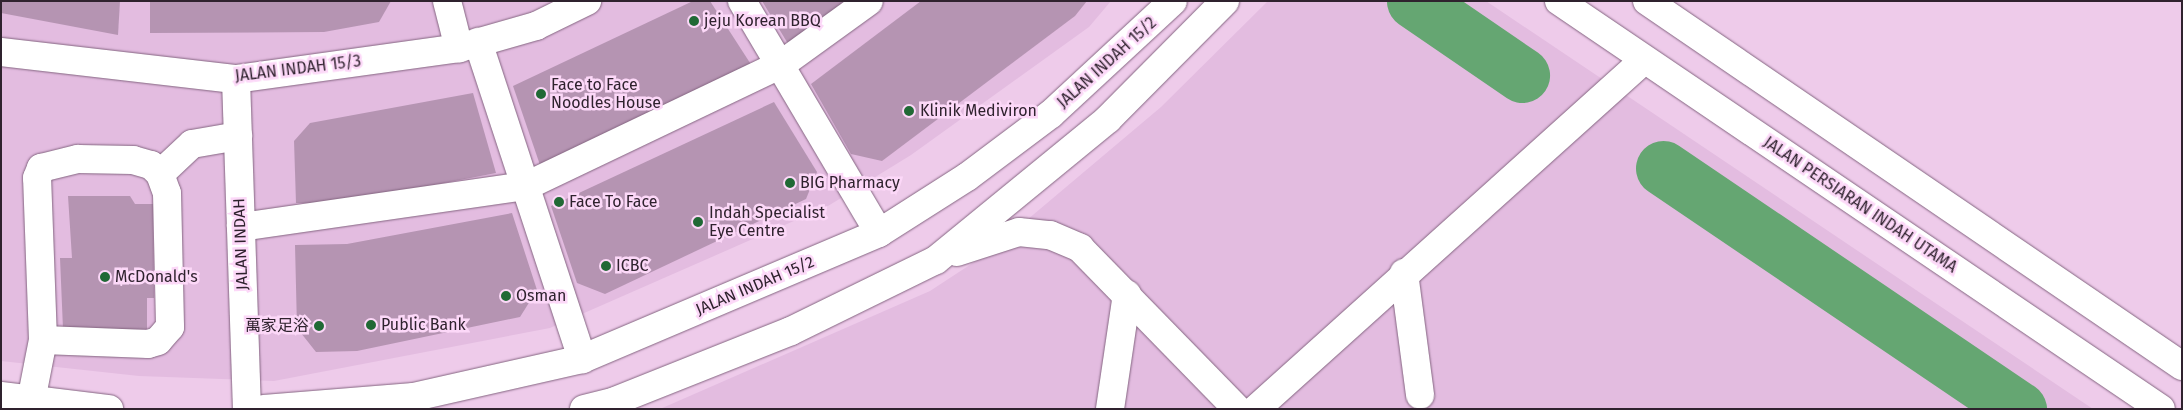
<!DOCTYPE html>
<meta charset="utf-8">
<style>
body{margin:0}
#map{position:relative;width:2183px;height:410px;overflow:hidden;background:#eecbea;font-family:"Fira Sans","Noto Sans SC",sans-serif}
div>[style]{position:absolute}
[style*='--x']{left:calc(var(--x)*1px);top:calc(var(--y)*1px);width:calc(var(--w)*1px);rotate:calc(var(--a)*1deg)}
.built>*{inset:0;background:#e3bce0}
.river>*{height:55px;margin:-27.5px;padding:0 27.5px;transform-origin:27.5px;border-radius:27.5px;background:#65a672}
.building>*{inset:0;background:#b594b2}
.roads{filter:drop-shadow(0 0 1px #846581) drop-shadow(0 0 1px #846581)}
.minor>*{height:28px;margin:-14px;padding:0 14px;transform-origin:14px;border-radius:14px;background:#fff}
.major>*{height:28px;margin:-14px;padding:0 14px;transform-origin:14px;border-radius:14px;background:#fff}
.dots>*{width:14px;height:14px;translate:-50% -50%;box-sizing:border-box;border:2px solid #fcd8f8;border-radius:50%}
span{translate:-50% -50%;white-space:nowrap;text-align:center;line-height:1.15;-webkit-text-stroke:5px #fcd8f8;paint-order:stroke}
.poi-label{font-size:16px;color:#2f222e}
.left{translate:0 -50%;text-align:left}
.right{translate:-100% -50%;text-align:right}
.street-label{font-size:16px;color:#2f222e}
.frame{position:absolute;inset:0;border:2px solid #2f222e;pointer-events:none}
</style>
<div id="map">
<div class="built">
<i style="clip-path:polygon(1px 1px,1111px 1px,1089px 27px,911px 155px,828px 206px,550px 328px,274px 381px,139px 376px,1px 361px)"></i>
<i style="clip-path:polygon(1268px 1px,1486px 1px,2093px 409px,660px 409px,930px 291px,988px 253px,1161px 107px)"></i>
</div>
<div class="river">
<i style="--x:1414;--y:1;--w:131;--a:34.4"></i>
<i style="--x:1663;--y:168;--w:430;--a:34.1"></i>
</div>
<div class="building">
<i style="clip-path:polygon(1px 1px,120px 1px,118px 35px,1px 13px)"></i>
<i style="clip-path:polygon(150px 1px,391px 1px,379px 22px,324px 32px,150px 33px)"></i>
<i style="clip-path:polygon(693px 1px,710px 1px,752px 66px,540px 165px,513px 86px)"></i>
<i style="clip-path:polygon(762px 1px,850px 1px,790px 47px)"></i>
<i style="clip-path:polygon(921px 1px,1087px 1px,1075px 16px,882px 161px,851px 154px,811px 84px)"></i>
<i style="clip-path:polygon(473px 93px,496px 173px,341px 203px,296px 203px,294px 141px,310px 123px)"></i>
<i style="clip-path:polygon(774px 102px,817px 172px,806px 199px,605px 294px,577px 283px,551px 206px)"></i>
<i style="clip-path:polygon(68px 196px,130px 196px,135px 204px,153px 204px,154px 298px,147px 298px,147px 329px,63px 329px,60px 258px,72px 258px)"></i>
<i style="clip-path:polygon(512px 213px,537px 290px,520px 317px,357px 351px,316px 352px,297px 328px,295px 245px,347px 244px)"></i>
</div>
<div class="roads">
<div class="minor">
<i style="--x:447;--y:1;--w:49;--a:75.7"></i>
<i style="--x:742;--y:1;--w:269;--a:59.4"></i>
<i style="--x:478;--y:42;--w:334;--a:71.8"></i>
<i style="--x:1;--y:52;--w:237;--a:6.6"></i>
<i style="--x:236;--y:79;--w:225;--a:-7.9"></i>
<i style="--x:459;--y:48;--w:80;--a:-15.9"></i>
<i style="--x:536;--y:26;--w:57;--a:-26.1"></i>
<i style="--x:236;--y:79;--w:330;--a:88.1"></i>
<i style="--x:78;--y:159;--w:55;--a:1"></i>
<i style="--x:133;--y:160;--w:19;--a:16"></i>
<i style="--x:151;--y:165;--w:13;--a:45"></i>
<i style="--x:160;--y:174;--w:20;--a:70"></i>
<i style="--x:167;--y:193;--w:134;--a:88.7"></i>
<i style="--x:170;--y:327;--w:18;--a:131"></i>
<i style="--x:158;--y:341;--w:10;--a:163"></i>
<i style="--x:148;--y:344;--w:105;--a:-177.8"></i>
<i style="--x:43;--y:340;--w:162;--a:-92.1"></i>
<i style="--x:37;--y:178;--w:11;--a:-68"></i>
<i style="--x:41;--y:168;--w:38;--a:-14"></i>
<i style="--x:160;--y:174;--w:44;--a:-43.2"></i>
<i style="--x:192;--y:144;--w:47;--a:-9.9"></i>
<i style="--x:241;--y:227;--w:288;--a:-8.2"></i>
<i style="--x:526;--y:186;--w:284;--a:-25.5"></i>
<i style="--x:782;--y:64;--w:107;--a:-35.9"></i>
<i style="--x:957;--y:252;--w:65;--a:-17.9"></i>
<i style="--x:1019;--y:232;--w:31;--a:6"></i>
<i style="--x:1050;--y:235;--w:33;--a:23"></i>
<i style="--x:1080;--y:248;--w:225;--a:45.7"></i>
<i style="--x:1404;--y:273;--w:123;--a:82.5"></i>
<i style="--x:1;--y:396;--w:109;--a:6.9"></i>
<i style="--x:31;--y:401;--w:62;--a:-78.9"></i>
<i style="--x:264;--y:409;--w:150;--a:-4.6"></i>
<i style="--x:414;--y:397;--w:172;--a:-12.7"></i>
<i style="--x:582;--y:359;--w:323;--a:-23"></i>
<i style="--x:879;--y:233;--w:104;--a:-32.5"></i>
<i style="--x:967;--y:177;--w:105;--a:-36.9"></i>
<i style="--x:1051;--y:114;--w:166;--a:-42.8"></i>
<i style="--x:584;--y:409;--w:32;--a:-14"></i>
<i style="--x:615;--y:401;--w:189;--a:-21.7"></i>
<i style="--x:791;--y:331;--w:161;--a:-26.1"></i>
<i style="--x:936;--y:260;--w:222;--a:-39.3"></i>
<i style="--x:1108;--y:119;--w:166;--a:-45.2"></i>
<i style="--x:1110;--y:409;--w:116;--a:-81.6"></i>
<i style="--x:1256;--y:409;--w:522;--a:-41.97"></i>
</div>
<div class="major">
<i style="--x:1559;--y:1;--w:727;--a:34.13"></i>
<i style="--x:1647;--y:1;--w:648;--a:34.3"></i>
</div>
</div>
<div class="dots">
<i style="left:694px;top:21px;background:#206935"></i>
<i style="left:541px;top:94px;background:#206935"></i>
<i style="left:909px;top:111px;background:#206935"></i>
<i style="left:790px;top:183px;background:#206935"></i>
<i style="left:559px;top:202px;background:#206935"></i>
<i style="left:698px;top:222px;background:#206935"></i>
<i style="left:606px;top:266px;background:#206935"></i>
<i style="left:105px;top:277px;background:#206935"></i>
<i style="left:506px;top:296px;background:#206935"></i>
<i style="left:371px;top:325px;background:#206935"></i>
<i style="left:319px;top:326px;background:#206935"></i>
</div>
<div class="poi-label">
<span class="left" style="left:704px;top:21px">jeju Korean BBQ</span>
<span class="left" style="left:551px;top:94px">Face to Face<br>Noodles House</span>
<span class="left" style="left:920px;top:111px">Klinik Mediviron</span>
<span class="left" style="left:800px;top:183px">BIG Pharmacy</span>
<span class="left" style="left:569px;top:202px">Face To Face</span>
<span class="left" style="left:709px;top:222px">Indah Specialist<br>Eye Centre</span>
<span class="left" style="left:616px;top:266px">ICBC</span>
<span class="left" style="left:115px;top:277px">McDonald's</span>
<span class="left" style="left:516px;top:296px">Osman</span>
<span class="left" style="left:381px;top:325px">Public Bank</span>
<span class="right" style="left:309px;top:326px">萬家足浴</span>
</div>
<div class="street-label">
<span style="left:1107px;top:63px;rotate:-42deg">JALAN INDAH 15/2</span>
<span style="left:298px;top:69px;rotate:-7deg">JALAN INDAH 15/3</span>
<span style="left:1860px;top:205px;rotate:34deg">JALAN PERSIARAN INDAH UTAMA</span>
<span style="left:241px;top:244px;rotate:-92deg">JALAN INDAH</span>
<span style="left:755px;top:286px;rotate:-23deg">JALAN INDAH 15/2</span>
</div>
<div class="frame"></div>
</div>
